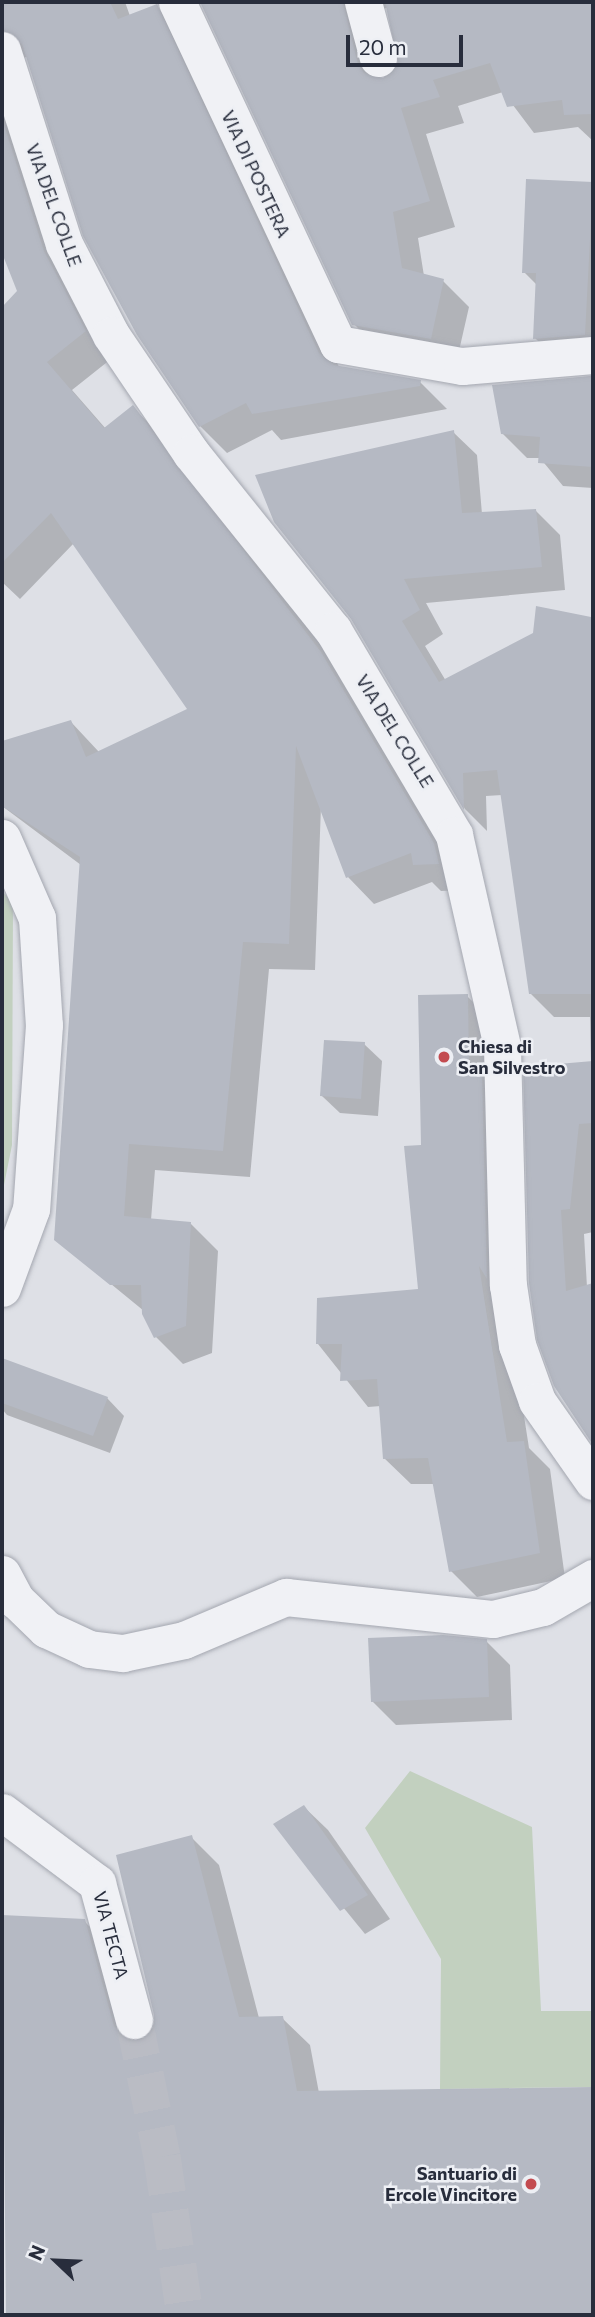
<!DOCTYPE html>
<style>
body{margin:0}
#map{position:relative;width:595px;height:2317px;overflow:hidden;background:#dee0e6;font-family:Commissioner,sans-serif}
div>[style]{position:absolute}
[style*='--x']{left:calc(var(--x)*1px);top:calc(var(--y)*1px);width:calc(var(--w)*1px);rotate:calc(var(--a)*1deg)}
.green>*{inset:0;background:#c2d0bf}
.shadow>*{inset:0;background:#0003}
.building>*{inset:0;background:#b5b9c3}
.minor-tunnel>*{height:37px;margin-top:-18.5px;transform-origin:0;background:repeating-linear-gradient(90deg,#babcc4 0 37px,transparent 0 55px)}
.roads{filter:drop-shadow(0 0 2px #a4a7b0) drop-shadow(0 0 2px #a4a7b0)}
.minor>*{height:37px;margin:-18.5px;padding:0 18.5px;transform-origin:18.5px;border-radius:18.5px;background:#f0f1f5}
.dots>*{width:19px;height:19px;translate:-50% -50%;box-sizing:border-box;border:4px solid #edeff4;border-radius:50%}
span{translate:-50% -50%;white-space:nowrap;text-align:center;line-height:1.15;-webkit-text-stroke:5px #edeff4;paint-order:stroke}
.street-label{font-size:18px;color:#282d3c}
.poi-label{font-size:18px;color:#282d3c;font-weight:700}
.left{translate:0 -50%;text-align:left}
.right{translate:-100% -50%;text-align:right}
.frame{position:absolute;inset:0;border:4px solid #282d3c;pointer-events:none}
.north{position:absolute;left:21px;top:2226px;width:70px;height:70px;-webkit-text-stroke:5px #edeff4;paint-order:stroke;rotate:293deg;font-size:19px;font-weight:700;line-height:28px;text-align:center;color:#282d3c}
.north::after{content:'';display:block;margin:auto;width:24px;height:32px;background:#282d3c;clip-path:polygon(50% 0,100% 100%,50% 72%,0 100%)}
.scale{position:absolute;left:346px;top:35px;width:117px;height:32px;box-sizing:border-box;border:4px solid #282d3c;border-top:0;padding-left:9px;font-size:21px;line-height:24px;white-space:nowrap;color:#282d3c;-webkit-text-stroke:5px #edeff4;paint-order:stroke}
</style>
<div id="map">
<div class="green">
<i style="clip-path:polygon(2px 891px,13px 903px,12px 1145px,2px 1195px)"></i>
<i style="clip-path:polygon(410px 1771px,532px 1827px,541px 2011px,593px 2011px,593px 2087px,440px 2089px,441px 1959px,365px 1828px)"></i>
</div>
<div class="shadow">
<i style="clip-path:polygon(2px 2px,125px 2px,130px 16px,156px 6px,183px 33px,339px 367px,420px 382px,447px 409px,281px 440px,272px 430px,227px 453px,200px 426px,28px 56px,12px 63px,111px 359px,72px 390px,106px 429px,133px 408px,160px 434px,348px 681px,465px 890px,441px 891px,432px 882px,374px 904px,348px 877px,321px 806px,315px 970px,269px 969px,250px 1177px,155px 1170px,151px 1220px,191px 1224px,218px 1251px,212px 1353px,183px 1364px,156px 1337px,144px 1311px,56px 1239px,81px 865px,2px 806px,2px 743px,71px 722px,99px 752px,190px 709px,74px 543px,20px 599px,2px 582px,2px 310px,19px 292px,2px 248px)"></i>
<i style="clip-path:polygon(evenodd,201px 2px,593px 2px,593px 141px,578px 127px,534px 133px,503px 92px,458px 106px,464px 123px,426px 134px,455px 227px,418px 238px,424px 276px,443px 281px,469px 307px,456px 364px,380px 351px,354px 324px,201px 2px,388px 7px,400px 53px,395px 73px,380px 80px,368px 35px,373px 14px,388px 7px)"></i>
<i style="clip-path:polygon(528px 181px,593px 184px,593px 362px,561px 364px,535px 338px,538px 286px,524px 272px)"></i>
<i style="clip-path:polygon(593px 376px,593px 488px,563px 486px,540px 458px,527px 458px,503px 434px,494px 386px)"></i>
<i style="clip-path:polygon(453px 432px,477px 455px,482px 514px,536px 511px,560px 535px,565px 590px,426px 603px,443px 634px,425px 646px,446px 681px,593px 622px,593px 1232px,584px 1234px,587px 1287px,593px 1285px,593px 1438px,584px 1429px,531px 1283px,591px 1063px,590px 1017px,554px 1017px,530px 993px,502px 795px,486px 796px,487px 831px,465px 809px,353px 618px)"></i>
<i style="clip-path:polygon(467px 996px,493px 1022px,505px 1294px,529px 1448px,550px 1469px,565px 1578px,477px 1597px,451px 1571px,435px 1484px,411px 1484px,384px 1458px,381px 1406px,368px 1407px,318px 1344px,420px 1291px,423px 1147px)"></i>
<i style="clip-path:polygon(364px 1044px,382px 1061px,378px 1116px,340px 1113px,322px 1096px)"></i>
<i style="clip-path:polygon(4px 1360px,107px 1398px,124px 1416px,110px 1453px,7px 1415px,2px 1409px)"></i>
<i style="clip-path:polygon(486px 1641px,510px 1665px,512px 1720px,396px 1725px,372px 1701px)"></i>
<i style="clip-path:polygon(304px 1807px,328px 1830px,390px 1919px,365px 1934px,276px 1825px)"></i>
<i style="clip-path:polygon(191px 1837px,219px 1865px,259px 2018px,282px 2018px,310px 2045px,319px 2093px,593px 2088px,593px 2315px,8px 2315px,2px 1916px,84px 1921px,112px 1949px,137px 2042px,151px 2035px,156px 2015px)"></i>
</div>
<div class="building">
<i style="clip-path:polygon(2px 2px,110px 2px,118px 19px,157px 4px,319px 353px,334px 365px,421px 380px,420px 386px,252px 414px,246px 403px,199px 427px,137px 335px,83px 236px,22px 44px,2px 30px)"></i>
<i style="clip-path:polygon(200px 2px,343px 2px,358px 64px,364px 73px,383px 78px,398px 63px,385px 2px,593px 2px,593px 114px,564px 115px,562px 100px,507px 107px,490px 63px,433px 80px,440px 97px,401px 108px,430px 201px,393px 212px,402px 268px,444px 279px,431px 339px,352px 325px)"></i>
<i style="clip-path:polygon(2px 118px,44px 251px,86px 331px,47px 362px,104px 428px,133px 405px,321px 652px,434px 843px,439px 864px,413px 865px,411px 853px,346px 878px,296px 746px,289px 944px,243px 942px,223px 1151px,129px 1144px,124px 1216px,191px 1222px,186px 1326px,154px 1338px,142px 1314px,141px 1285px,110px 1285px,54px 1240px,80px 857px,2px 806px,2px 741px,71px 720px,86px 757px,187px 709px,51px 513px,2px 563px,2px 307px,17px 291px,2px 253px)"></i>
<i style="clip-path:polygon(526px 179px,593px 182px,585px 335px,533px 339px,536px 273px,522px 273px)"></i>
<i style="clip-path:polygon(593px 376px,593px 467px,538px 463px,540px 437px,501px 434px,492px 385px)"></i>
<i style="clip-path:polygon(454px 430px,462px 513px,536px 509px,542px 567px,404px 579px,420px 610px,402px 621px,439px 682px,533px 633px,536px 606px,591px 617px,593px 994px,529px 994px,497px 770px,463px 773px,464px 810px,351px 619px,274px 522px,255px 475px)"></i>
<i style="clip-path:polygon(468px 994px,469px 1071px,482px 1070px,487px 1279px,479px 1266px,507px 1442px,524px 1441px,540px 1553px,449px 1572px,428px 1458px,383px 1459px,377px 1379px,340px 1381px,342px 1344px,316px 1344px,317px 1298px,418px 1289px,404px 1146px,421px 1145px,418px 995px)"></i>
<i style="clip-path:polygon(324px 1040px,365px 1042px,361px 1099px,320px 1096px)"></i>
<i style="clip-path:polygon(593px 1061px,593px 1123px,579px 1124px,570px 1209px,561px 1210px,566px 1291px,593px 1283px,593px 1445px,554px 1386px,537px 1340px,529px 1283px,523px 1067px)"></i>
<i style="clip-path:polygon(2px 1358px,108px 1397px,93px 1436px,2px 1403px)"></i>
<i style="clip-path:polygon(443px 1635px,487px 1639px,489px 1697px,371px 1702px,368px 1638px)"></i>
<i style="clip-path:polygon(304px 1805px,368px 1895px,340px 1911px,273px 1824px)"></i>
<i style="clip-path:polygon(192px 1835px,239px 2017px,283px 2016px,297px 2091px,593px 2087px,593px 2315px,6px 2315px,2px 1915px,85px 1919px,114px 2026px,128px 2040px,140px 2040px,154px 2026px,154px 2015px,116px 1855px)"></i>
</div>
<div class="minor-tunnel">
<i style="--x:134;--y:2020;--w:139;--a:78.4"></i>
<i style="--x:162;--y:2156;--w:161;--a:81.8"></i>
</div>
<div class="roads">
<div class="minor">
<i style="--x:177;--y:2;--w:378;--a:64.8"></i>
<i style="--x:338;--y:344;--w:126;--a:10.1"></i>
<i style="--x:462;--y:366;--w:131;--a:-4.8"></i>
<i style="--x:363;--y:2;--w:58;--a:75"></i>
<i style="--x:2;--y:50;--w:204;--a:72.3"></i>
<i style="--x:64;--y:244;--w:102;--a:62.7"></i>
<i style="--x:111;--y:335;--w:143;--a:55.9"></i>
<i style="--x:191;--y:453;--w:227;--a:51.3"></i>
<i style="--x:333;--y:630;--w:238;--a:59.4"></i>
<i style="--x:454;--y:835;--w:217;--a:77.2"></i>
<i style="--x:502;--y:1047;--w:238;--a:88.6"></i>
<i style="--x:508;--y:1285;--w:61;--a:81.5"></i>
<i style="--x:517;--y:1345;--w:59;--a:70.3"></i>
<i style="--x:537;--y:1401;--w:98;--a:55"></i>
<i style="--x:2;--y:838;--w:87;--a:66.4"></i>
<i style="--x:37;--y:918;--w:107;--a:86.3"></i>
<i style="--x:44;--y:1025;--w:184;--a:94"></i>
<i style="--x:31;--y:1209;--w:84;--a:110.2"></i>
<i style="--x:2;--y:1574;--w:30;--a:62"></i>
<i style="--x:16;--y:1600;--w:42;--a:44"></i>
<i style="--x:46;--y:1629;--w:47;--a:24.9"></i>
<i style="--x:89;--y:1649;--w:34;--a:7"></i>
<i style="--x:123;--y:1653;--w:62;--a:-12"></i>
<i style="--x:184;--y:1640;--w:111;--a:-22.9"></i>
<i style="--x:286;--y:1597;--w:208;--a:6.1"></i>
<i style="--x:493;--y:1619;--w:51;--a:-13.5"></i>
<i style="--x:543;--y:1607;--w:58;--a:-30.1"></i>
<i style="--x:2;--y:1812;--w:119;--a:36.8"></i>
<i style="--x:97;--y:1883;--w:142;--a:74.9"></i>
</div>
</div>
<div class="dots">
<i style="left:444px;top:1057px;background:#c34b50"></i>
<i style="left:531px;top:2184px;background:#c34b50"></i>
</div>
<div class="street-label">
<span style="left:256px;top:174px;rotate:65deg">VIA DI POSTERA</span>
<span style="left:54px;top:205px;rotate:70deg">VIA DEL COLLE</span>
<span style="left:395px;top:731px;rotate:58deg">VIA DEL COLLE</span>
<span style="left:111px;top:1935px;rotate:75deg">VIA TECTA</span>
</div>
<div class="poi-label">
<span class="left" style="left:458px;top:1057px">Chiesa di<br>San Silvestro</span>
<span class="right" style="left:517px;top:2184px">Santuario di<br>Ercole Vincitore</span>
</div>
<div class="frame"></div>
<div class="north">N</div>
<div class="scale">20 m</div>
</div>
